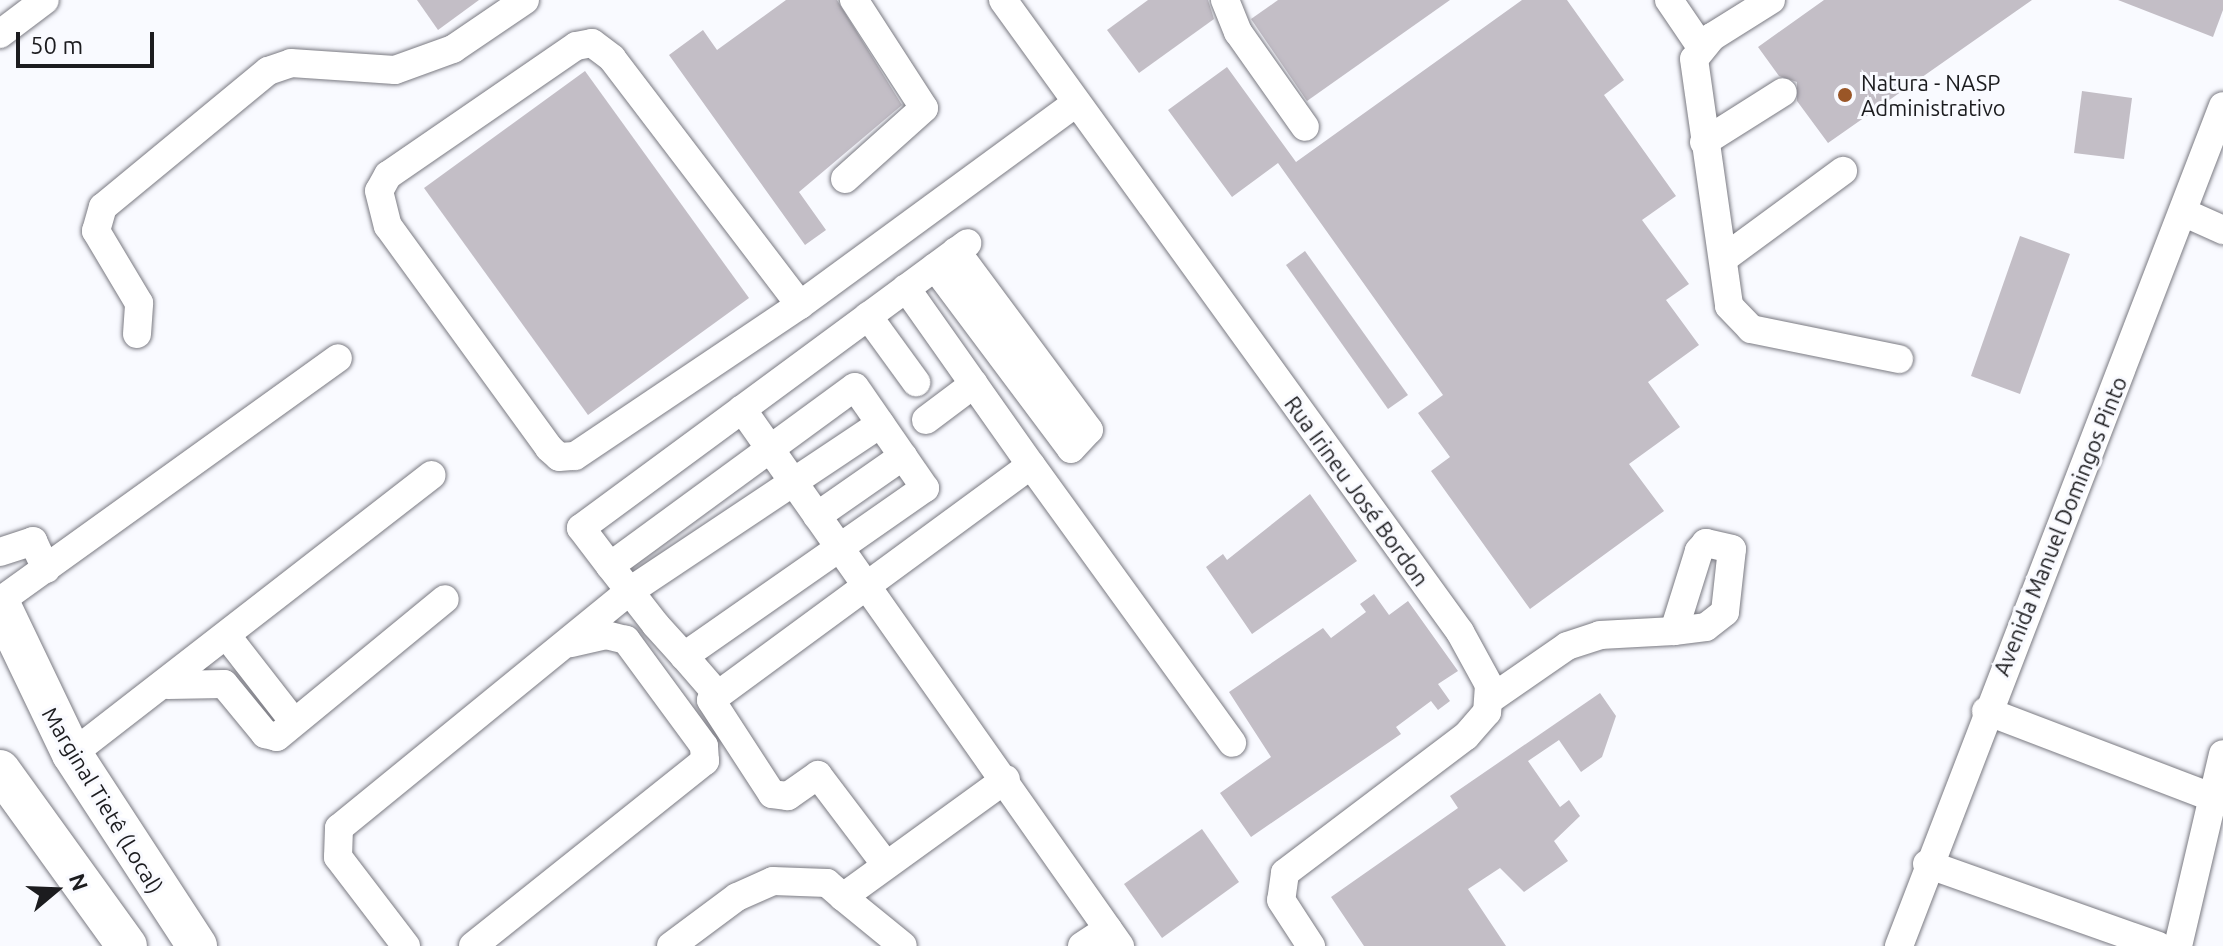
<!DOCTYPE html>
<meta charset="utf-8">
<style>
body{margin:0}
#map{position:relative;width:2223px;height:946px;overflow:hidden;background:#f9faff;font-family:Ubuntu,sans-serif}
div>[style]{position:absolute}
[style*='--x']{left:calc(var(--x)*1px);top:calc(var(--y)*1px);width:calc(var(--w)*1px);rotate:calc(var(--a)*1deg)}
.building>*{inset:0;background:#c3bec6}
.roads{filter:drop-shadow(0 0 2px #7a7a82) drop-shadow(0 0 2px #7a7a82)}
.minor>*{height:28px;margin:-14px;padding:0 14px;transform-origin:14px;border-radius:14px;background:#fff}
.highway>*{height:40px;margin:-20px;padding:0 20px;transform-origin:20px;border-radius:20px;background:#fff}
.dots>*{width:22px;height:22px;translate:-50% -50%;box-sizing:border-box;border:4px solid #f9faff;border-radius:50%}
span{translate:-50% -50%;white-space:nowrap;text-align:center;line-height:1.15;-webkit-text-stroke:6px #f9faff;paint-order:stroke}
.poi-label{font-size:22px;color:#1c1c1f}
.left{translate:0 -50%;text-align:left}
.street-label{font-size:22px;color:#1c1c1f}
.north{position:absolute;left:16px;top:850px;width:80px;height:80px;-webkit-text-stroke:6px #f9faff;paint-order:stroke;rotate:71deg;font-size:22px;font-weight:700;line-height:32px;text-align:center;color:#1c1c1f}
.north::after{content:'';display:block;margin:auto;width:28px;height:36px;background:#1c1c1f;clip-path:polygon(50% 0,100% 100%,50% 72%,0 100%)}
.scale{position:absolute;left:16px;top:32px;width:138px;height:36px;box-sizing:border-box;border:4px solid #1c1c1f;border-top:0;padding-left:10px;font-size:24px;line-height:28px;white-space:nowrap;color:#1c1c1f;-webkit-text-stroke:6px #f9faff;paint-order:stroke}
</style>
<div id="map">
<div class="building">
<i style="clip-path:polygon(417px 0,479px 0,438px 30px)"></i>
<i style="clip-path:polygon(786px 0,837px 0,902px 105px,799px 192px,826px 230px,805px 245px,669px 55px,703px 30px,717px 50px)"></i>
<i style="clip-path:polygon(1148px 0,1208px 0,1214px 19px,1139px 73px,1107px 30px)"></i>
<i style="clip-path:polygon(1278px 0,1450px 0,1307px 101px,1251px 19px)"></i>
<i style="clip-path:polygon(1522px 0,1567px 0,1624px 80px,1604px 95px,1676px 196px,1642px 220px,1689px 284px,1666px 300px,1699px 345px,1648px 382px,1680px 427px,1629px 464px,1664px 511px,1530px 609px,1431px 471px,1450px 457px,1418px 413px,1443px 395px,1278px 163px,1232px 197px,1168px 110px,1227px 67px,1296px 162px)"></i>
<i style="clip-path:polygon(1824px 0,2032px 0,1828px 143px,1797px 101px,1797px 82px,1779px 76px,1758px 47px)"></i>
<i style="clip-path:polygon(2118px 0,2223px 0,2223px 10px,2213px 37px)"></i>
<i style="clip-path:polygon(585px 71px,749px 298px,588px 415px,424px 188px)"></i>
<i style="clip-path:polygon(2082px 91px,2132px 98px,2124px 159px,2074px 153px)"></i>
<i style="clip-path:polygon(2020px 236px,2070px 254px,2020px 394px,1971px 376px)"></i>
<i style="clip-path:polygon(1305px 251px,1408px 395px,1388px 409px,1286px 265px)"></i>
<i style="clip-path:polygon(1310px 494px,1357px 561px,1252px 634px,1206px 567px,1223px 554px,1227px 560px)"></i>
<i style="clip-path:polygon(1374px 594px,1389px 615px,1408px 601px,1458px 671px,1438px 684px,1450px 701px,1438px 710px,1431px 701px,1396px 727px,1401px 734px,1251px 837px,1220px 793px,1271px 757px,1229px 692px,1323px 628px,1331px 638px,1366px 612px,1360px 604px)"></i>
<i style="clip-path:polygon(1600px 693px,1616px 716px,1602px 757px,1581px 772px,1559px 740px,1528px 761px,1560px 807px,1569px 800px,1580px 816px,1554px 841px,1568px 861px,1524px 892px,1500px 868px,1468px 889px,1506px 946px,1364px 946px,1331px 897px,1458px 808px,1450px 796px)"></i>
<i style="clip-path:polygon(1202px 829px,1239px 882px,1162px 938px,1124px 884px)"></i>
</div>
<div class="roads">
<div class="minor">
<i style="--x:1003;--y:0;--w:780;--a:54.13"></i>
<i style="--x:1460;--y:632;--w:60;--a:61.3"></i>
<i style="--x:1489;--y:685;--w:27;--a:94"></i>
<i style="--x:1487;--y:712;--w:32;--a:131"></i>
<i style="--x:1466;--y:736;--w:227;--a:142.9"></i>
<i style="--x:1285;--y:873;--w:27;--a:98"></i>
<i style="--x:1281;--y:900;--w:55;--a:56.9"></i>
<i style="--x:1225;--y:0;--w:35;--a:68"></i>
<i style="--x:1238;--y:32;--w:116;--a:54.8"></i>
<i style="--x:1669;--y:0;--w:57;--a:55.8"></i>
<i style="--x:1771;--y:0;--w:70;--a:147.9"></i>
<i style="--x:1712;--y:37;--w:28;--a:129"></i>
<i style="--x:1694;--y:59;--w:249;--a:81.9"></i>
<i style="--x:1729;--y:306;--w:32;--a:46"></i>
<i style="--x:1751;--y:329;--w:151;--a:11.5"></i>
<i style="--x:0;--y:34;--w:56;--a:-37.1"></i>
<i style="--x:1704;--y:142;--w:93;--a:-32.3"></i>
<i style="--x:845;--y:179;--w:106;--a:-41.9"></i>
<i style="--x:924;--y:108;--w:129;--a:-122.9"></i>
<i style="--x:2185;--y:213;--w:42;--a:24.1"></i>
<i style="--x:1723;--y:259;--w:149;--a:-36.3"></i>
<i style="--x:935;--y:267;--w:227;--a:53.2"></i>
<i style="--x:1071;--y:449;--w:26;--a:-47"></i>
<i style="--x:1089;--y:430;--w:223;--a:-126.6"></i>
<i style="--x:906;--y:288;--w:217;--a:54.8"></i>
<i style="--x:800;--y:305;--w:310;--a:-127.3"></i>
<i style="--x:612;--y:58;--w:25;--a:-143"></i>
<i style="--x:592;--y:43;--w:16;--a:169"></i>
<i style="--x:576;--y:46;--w:228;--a:145.5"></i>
<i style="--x:388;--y:175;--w:18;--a:119"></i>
<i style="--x:379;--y:191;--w:36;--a:76"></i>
<i style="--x:388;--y:226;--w:274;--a:54"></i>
<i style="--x:549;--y:448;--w:13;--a:42"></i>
<i style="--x:559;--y:457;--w:16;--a:-4"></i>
<i style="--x:575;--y:456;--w:271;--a:-33.9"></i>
<i style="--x:800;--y:305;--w:342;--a:-36.2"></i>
<i style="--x:868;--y:316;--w:82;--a:54"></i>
<i style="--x:137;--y:334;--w:31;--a:-86"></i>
<i style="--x:139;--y:303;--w:84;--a:-120.8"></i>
<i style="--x:96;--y:231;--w:25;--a:-74"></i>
<i style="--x:103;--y:207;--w:214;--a:-39.5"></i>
<i style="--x:268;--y:71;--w:24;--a:-19"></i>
<i style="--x:291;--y:63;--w:104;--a:3.9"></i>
<i style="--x:395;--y:70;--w:62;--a:-19.9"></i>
<i style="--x:453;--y:49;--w:87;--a:-34.2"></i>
<i style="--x:742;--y:409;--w:657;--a:54.86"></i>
<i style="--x:926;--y:420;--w:60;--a:-36.9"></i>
<i style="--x:817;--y:516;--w:105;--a:-34.9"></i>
<i style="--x:0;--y:552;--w:35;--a:-18"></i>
<i style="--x:33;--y:541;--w:31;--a:65"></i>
<i style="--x:610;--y:566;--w:303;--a:-36.2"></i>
<i style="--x:855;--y:387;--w:123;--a:55.3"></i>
<i style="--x:925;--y:488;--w:294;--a:145.1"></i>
<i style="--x:684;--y:656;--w:42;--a:-132.1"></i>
<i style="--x:656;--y:625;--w:75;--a:-127.9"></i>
<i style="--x:610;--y:566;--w:48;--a:-127.3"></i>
<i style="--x:581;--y:528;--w:480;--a:-36.4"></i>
<i style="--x:0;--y:601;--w:416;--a:-35.7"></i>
<i style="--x:227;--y:636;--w:109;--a:52.1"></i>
<i style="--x:684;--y:656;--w:50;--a:49"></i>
<i style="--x:168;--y:685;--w:56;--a:-1"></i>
<i style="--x:224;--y:684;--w:65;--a:50.6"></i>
<i style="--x:265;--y:734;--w:12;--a:14"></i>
<i style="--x:277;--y:737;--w:217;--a:-39.4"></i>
<i style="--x:1492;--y:698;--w:91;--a:-34.7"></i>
<i style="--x:1567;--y:646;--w:35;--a:-18"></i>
<i style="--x:1600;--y:635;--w:74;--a:-3.1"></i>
<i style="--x:1674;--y:631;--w:32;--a:-7"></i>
<i style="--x:1706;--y:627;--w:24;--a:-38"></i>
<i style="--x:1725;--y:612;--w:63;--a:-83.7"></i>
<i style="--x:1732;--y:549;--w:27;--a:-167"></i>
<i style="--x:1706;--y:543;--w:11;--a:131"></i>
<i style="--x:1699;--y:551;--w:84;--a:107.4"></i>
<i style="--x:1986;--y:711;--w:247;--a:20.9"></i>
<i style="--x:72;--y:754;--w:455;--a:-37.8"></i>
<i style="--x:1927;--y:864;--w:245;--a:19.5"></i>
<i style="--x:886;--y:865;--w:113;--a:-127.1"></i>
<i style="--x:818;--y:775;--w:37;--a:145"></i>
<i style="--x:788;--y:796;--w:16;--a:-173"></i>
<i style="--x:772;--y:794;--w:112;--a:-123"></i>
<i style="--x:711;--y:700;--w:397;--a:-36.3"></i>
<i style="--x:1031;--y:465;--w:343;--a:54.1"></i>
<i style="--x:843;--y:897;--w:77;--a:39.2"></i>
<i style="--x:406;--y:946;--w:112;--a:-127.4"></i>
<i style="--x:338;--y:857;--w:29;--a:-88"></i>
<i style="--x:339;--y:828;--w:375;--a:-39.2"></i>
<i style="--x:630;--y:591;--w:301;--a:-33.7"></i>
<i style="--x:473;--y:946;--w:297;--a:-38.6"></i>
<i style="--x:705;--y:761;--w:15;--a:-94"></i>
<i style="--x:704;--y:746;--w:132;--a:-126.3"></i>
<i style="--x:626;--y:640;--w:21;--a:-166"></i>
<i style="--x:606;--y:635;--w:36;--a:167"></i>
<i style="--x:671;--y:946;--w:82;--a:-36.6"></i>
<i style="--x:737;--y:897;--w:39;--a:-24"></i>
<i style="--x:773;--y:881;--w:54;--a:2.1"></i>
<i style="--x:827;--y:883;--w:21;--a:41"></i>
<i style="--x:843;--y:897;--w:201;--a:-35.9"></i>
<i style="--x:1082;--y:946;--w:31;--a:-33"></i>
<i style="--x:1899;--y:946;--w:900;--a:-68.91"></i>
<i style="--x:2178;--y:946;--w:197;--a:-76.8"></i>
</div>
<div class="highway">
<i style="--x:0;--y:604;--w:166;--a:64.4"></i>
<i style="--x:72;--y:754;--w:229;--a:56.9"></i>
<i style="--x:0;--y:770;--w:217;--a:54.2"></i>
</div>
</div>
<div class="dots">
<i style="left:1845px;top:95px;background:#9a5627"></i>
</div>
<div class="poi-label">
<span class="left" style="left:1861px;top:95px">Natura - NASP<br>Administrativo</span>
</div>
<div class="street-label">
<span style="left:1357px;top:491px;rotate:54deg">Rua Irineu José Bordon</span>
<span style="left:2060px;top:526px;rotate:-68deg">Avenida Manuel Domingos Pinto</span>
<span style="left:103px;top:800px;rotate:59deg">Marginal Tietê (Local)</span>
</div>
<div class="north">N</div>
<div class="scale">50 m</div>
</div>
